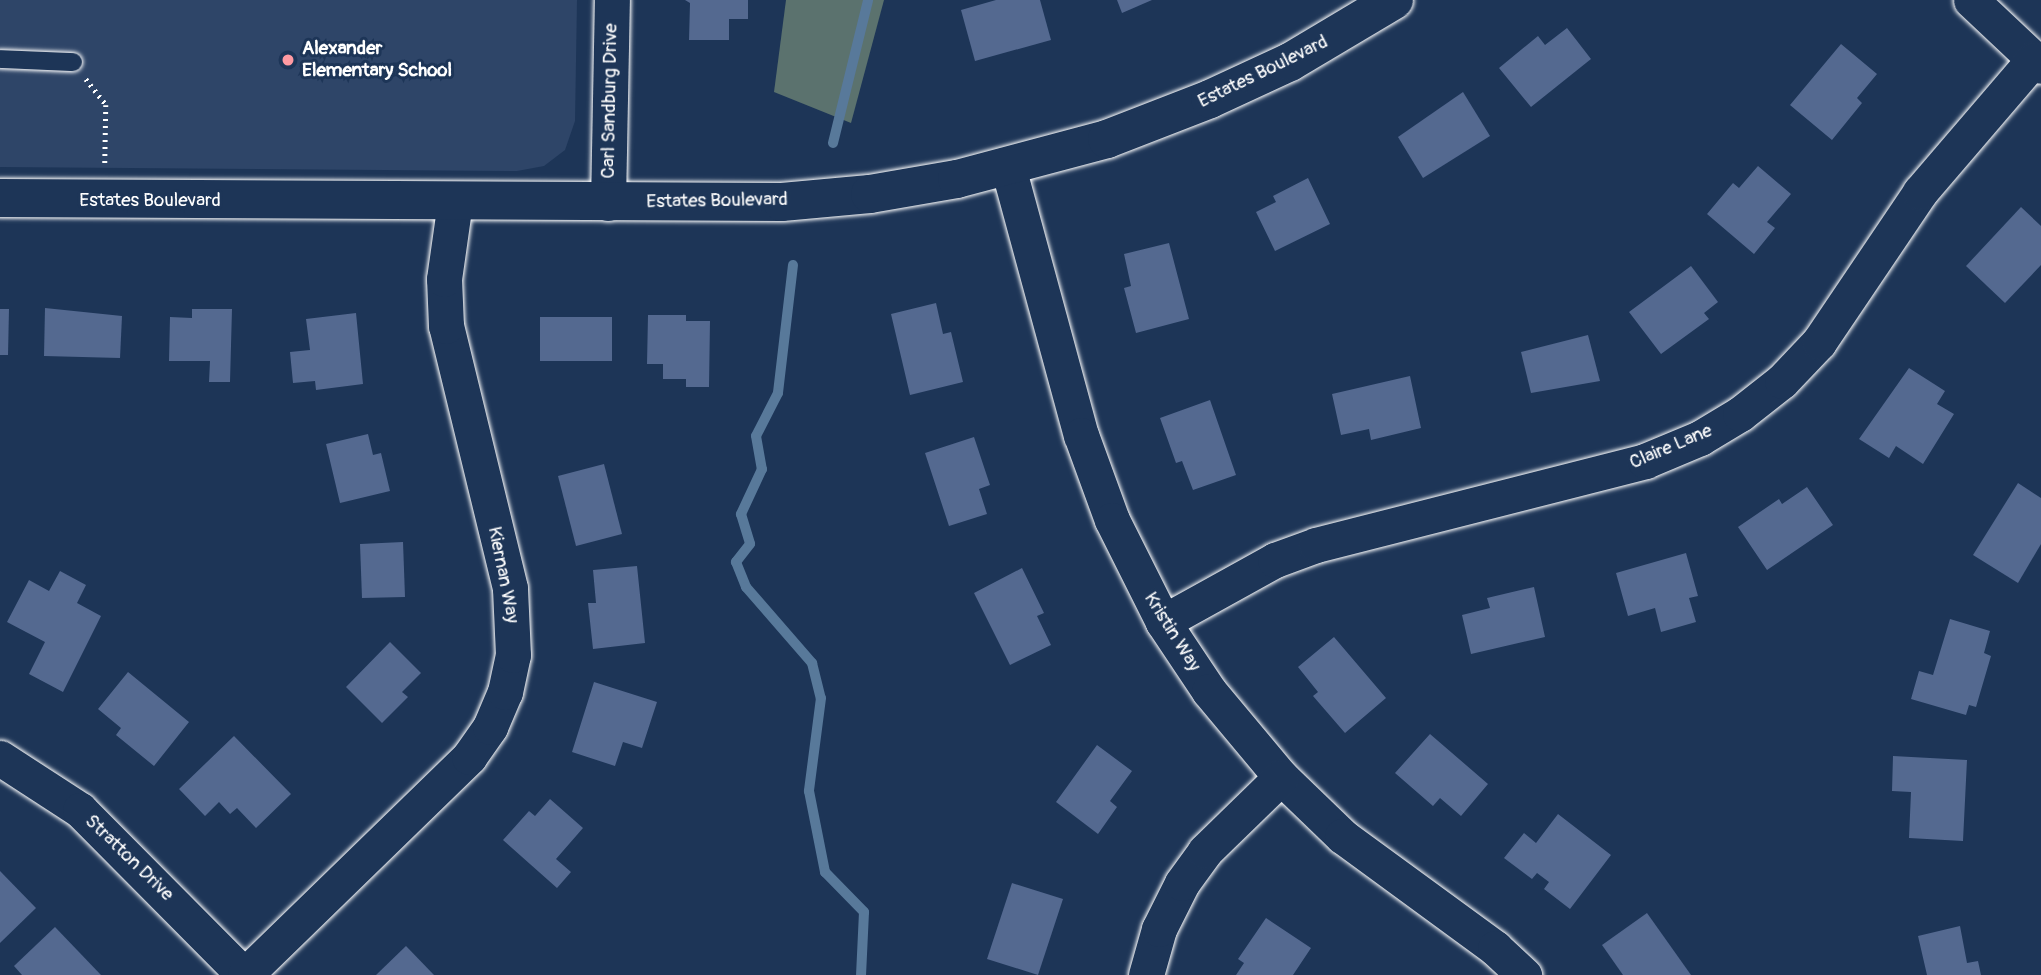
<!DOCTYPE html>
<style>
body{margin:0}
#map{position:relative;width:2041px;height:975px;overflow:hidden;background:#1d3557;font-family:Pangolin,sans-serif}
div>[style]{position:absolute}
[style*='--x']{left:calc(var(--x)*1px);top:calc(var(--y)*1px);width:calc(var(--w)*1px);rotate:calc(var(--a)*1deg)}
.built>*{inset:0;background:#2e4568}
.green>*{inset:0;background:#5b726e}
.stream>*{height:10px;margin:-5px;padding:0 5px;transform-origin:5px;border-radius:5px;background:#58799a}
.building>*{inset:0;background:#546990}
.path>*{height:4.5px;margin-top:-2.25px;transform-origin:0;background:repeating-linear-gradient(90deg,#fff 0 2px,transparent 0 7px)}
.roads{filter:drop-shadow(0 0 2px #fff) drop-shadow(0 0 2px #fff)}
.service>*{height:18px;margin:-9px;padding:0 9px;transform-origin:9px;border-radius:9px;background:#1d3557}
.minor>*{height:35px;margin:-17.5px;padding:0 17.5px;transform-origin:17.5px;border-radius:17.5px;background:#1d3557}
.tertiary>*{height:38px;margin:-19px;padding:0 19px;transform-origin:19px;border-radius:19px;background:#1d3557}
.dots>*{width:19px;height:19px;translate:-50% -50%;box-sizing:border-box;border:4px solid #1d3557;border-radius:50%}
span{translate:-50% -50%;white-space:nowrap;text-align:center;line-height:1.15;-webkit-text-stroke:6px #1d3557;paint-order:stroke}
.poi-label{font-size:19px;color:#fff;font-weight:700}
.left{translate:0 -50%;text-align:left}
.street-label{font-size:19px;color:#fff}
</style>
<div id="map">
<div class="built">
<i style="clip-path:polygon(0 0,577px 0,575px 121px,565px 150px,544px 166px,517px 171px,0 167px)"></i>
</div>
<div class="green">
<i style="clip-path:polygon(786px 0,884px 0,851px 123px,774px 92px)"></i>
</div>
<div class="stream">
<i style="--x:833;--y:143;--w:147;--a:-76.2"></i>
<i style="--x:793;--y:265;--w:129;--a:96.7"></i>
<i style="--x:778;--y:393;--w:48;--a:117.1"></i>
<i style="--x:756;--y:436;--w:34;--a:80"></i>
<i style="--x:762;--y:469;--w:50;--a:115"></i>
<i style="--x:741;--y:514;--w:31;--a:73"></i>
<i style="--x:750;--y:544;--w:23;--a:128"></i>
<i style="--x:736;--y:562;--w:27;--a:68"></i>
<i style="--x:746;--y:587;--w:101;--a:49"></i>
<i style="--x:812;--y:663;--w:36;--a:76"></i>
<i style="--x:821;--y:698;--w:94;--a:97.4"></i>
<i style="--x:809;--y:791;--w:83;--a:78.8"></i>
<i style="--x:825;--y:872;--w:56;--a:45.7"></i>
<i style="--x:864;--y:912;--w:63;--a:92.7"></i>
</div>
<div class="building">
<i style="clip-path:polygon(685px 0,748px 0,748px 19px,729px 19px,729px 40px,689px 40px,690px 3px)"></i>
<i style="clip-path:polygon(996px 0,1040px 0,1051px 40px,975px 61px,961px 10px)"></i>
<i style="clip-path:polygon(1117px 0,1152px 0,1122px 13px)"></i>
<i style="clip-path:polygon(1567px 28px,1591px 59px,1531px 107px,1499px 68px,1538px 36px,1545px 45px)"></i>
<i style="clip-path:polygon(1841px 44px,1877px 74px,1857px 98px,1862px 103px,1832px 140px,1790px 105px)"></i>
<i style="clip-path:polygon(1463px 92px,1490px 136px,1423px 178px,1398px 137px)"></i>
<i style="clip-path:polygon(1758px 166px,1791px 194px,1767px 222px,1775px 228px,1754px 254px,1707px 214px,1733px 183px,1739px 188px)"></i>
<i style="clip-path:polygon(1308px 178px,1330px 224px,1275px 251px,1256px 212px,1276px 202px,1273px 196px)"></i>
<i style="clip-path:polygon(2021px 207px,2041px 226px,2041px 265px,2005px 303px,1966px 266px)"></i>
<i style="clip-path:polygon(1169px 243px,1189px 319px,1136px 333px,1124px 288px,1131px 286px,1124px 254px)"></i>
<i style="clip-path:polygon(1691px 266px,1718px 302px,1704px 313px,1709px 319px,1661px 354px,1629px 312px)"></i>
<i style="clip-path:polygon(936px 303px,943px 334px,951px 332px,963px 382px,910px 395px,891px 314px)"></i>
<i style="clip-path:polygon(45px 308px,122px 316px,120px 358px,44px 356px)"></i>
<i style="clip-path:polygon(0 309px,9px 309px,8px 355px,0 355px)"></i>
<i style="clip-path:polygon(192px 309px,232px 309px,230px 382px,209px 382px,210px 361px,169px 361px,170px 317px,192px 318px)"></i>
<i style="clip-path:polygon(356px 313px,363px 384px,316px 390px,315px 381px,293px 383px,290px 352px,310px 350px,306px 319px)"></i>
<i style="clip-path:polygon(648px 315px,686px 315px,686px 321px,710px 321px,709px 387px,686px 387px,686px 379px,663px 379px,663px 364px,647px 364px)"></i>
<i style="clip-path:polygon(540px 317px,612px 317px,612px 361px,540px 361px)"></i>
<i style="clip-path:polygon(1588px 335px,1600px 381px,1531px 393px,1521px 352px)"></i>
<i style="clip-path:polygon(1909px 368px,1945px 391px,1937px 404px,1954px 414px,1923px 464px,1896px 446px,1889px 458px,1859px 439px)"></i>
<i style="clip-path:polygon(1410px 376px,1421px 428px,1371px 440px,1369px 429px,1341px 435px,1332px 394px)"></i>
<i style="clip-path:polygon(1210px 400px,1236px 475px,1193px 490px,1182px 461px,1176px 463px,1160px 418px)"></i>
<i style="clip-path:polygon(368px 434px,373px 455px,381px 453px,390px 491px,340px 503px,326px 444px)"></i>
<i style="clip-path:polygon(974px 437px,990px 485px,979px 489px,987px 514px,949px 526px,925px 453px)"></i>
<i style="clip-path:polygon(604px 464px,622px 534px,576px 546px,558px 476px)"></i>
<i style="clip-path:polygon(2018px 483px,2041px 498px,2041px 544px,2018px 583px,1973px 555px)"></i>
<i style="clip-path:polygon(1807px 487px,1833px 525px,1767px 570px,1738px 527px,1779px 499px,1782px 504px)"></i>
<i style="clip-path:polygon(403px 542px,405px 597px,362px 598px,360px 544px)"></i>
<i style="clip-path:polygon(1686px 553px,1698px 596px,1689px 598px,1696px 622px,1661px 632px,1655px 608px,1628px 616px,1616px 573px)"></i>
<i style="clip-path:polygon(637px 566px,645px 643px,593px 649px,588px 603px,596px 603px,593px 570px)"></i>
<i style="clip-path:polygon(1022px 568px,1044px 613px,1037px 616px,1051px 645px,1010px 665px,974px 593px)"></i>
<i style="clip-path:polygon(60px 571px,86px 585px,77px 603px,101px 616px,63px 692px,29px 674px,45px 642px,7px 622px,29px 580px,49px 591px)"></i>
<i style="clip-path:polygon(1534px 587px,1545px 637px,1471px 654px,1462px 615px,1490px 608px,1487px 598px)"></i>
<i style="clip-path:polygon(1950px 619px,1990px 631px,1984px 653px,1991px 656px,1976px 707px,1969px 705px,1966px 715px,1911px 699px,1919px 671px,1933px 675px)"></i>
<i style="clip-path:polygon(1334px 637px,1386px 698px,1345px 733px,1313px 696px,1318px 692px,1298px 667px)"></i>
<i style="clip-path:polygon(390px 642px,421px 673px,402px 692px,408px 697px,382px 723px,346px 687px)"></i>
<i style="clip-path:polygon(128px 672px,189px 722px,154px 766px,116px 735px,121px 728px,98px 709px)"></i>
<i style="clip-path:polygon(594px 682px,657px 702px,642px 748px,623px 742px,615px 766px,572px 752px)"></i>
<i style="clip-path:polygon(1430px 734px,1488px 784px,1461px 816px,1440px 798px,1433px 806px,1395px 773px)"></i>
<i style="clip-path:polygon(234px 736px,291px 794px,256px 828px,237px 808px,230px 814px,219px 802px,205px 816px,179px 789px)"></i>
<i style="clip-path:polygon(1097px 745px,1132px 771px,1110px 801px,1117px 807px,1098px 834px,1056px 802px)"></i>
<i style="clip-path:polygon(1893px 756px,1967px 760px,1963px 841px,1909px 838px,1911px 792px,1892px 791px)"></i>
<i style="clip-path:polygon(550px 799px,583px 828px,556px 859px,571px 872px,557px 888px,503px 840px,529px 811px,535px 816px)"></i>
<i style="clip-path:polygon(1558px 814px,1611px 855px,1570px 909px,1544px 889px,1549px 882px,1537px 873px,1532px 879px,1504px 858px,1524px 833px,1536px 843px)"></i>
<i style="clip-path:polygon(0 871px,36px 908px,0 943px)"></i>
<i style="clip-path:polygon(1012px 883px,1063px 899px,1038px 975px,987px 959px)"></i>
<i style="clip-path:polygon(1647px 913px,1691px 975px,1623px 975px,1602px 945px)"></i>
<i style="clip-path:polygon(1266px 918px,1311px 948px,1293px 975px,1236px 975px,1244px 963px,1238px 959px)"></i>
<i style="clip-path:polygon(1960px 926px,1967px 963px,1978px 961px,1981px 975px,1927px 975px,1918px 936px)"></i>
<i style="clip-path:polygon(55px 927px,101px 975px,22px 975px,14px 966px)"></i>
<i style="clip-path:polygon(406px 946px,434px 975px,376px 975px)"></i>
</div>
<div class="path">
<i style="--x:86;--y:79;--w:33;--a:52"></i>
<i style="--x:106;--y:105;--w:60;--a:91"></i>
</div>
<div class="roads">
<div class="service">
<i style="--x:0;--y:59;--w:73;--a:2.4"></i>
</div>
<div class="minor">
<i style="--x:1971;--y:0;--w:96;--a:43.3"></i>
<i style="--x:1008;--y:167;--w:278;--a:74.8"></i>
<i style="--x:1081;--y:435;--w:90;--a:70"></i>
<i style="--x:1112;--y:520;--w:114;--a:63.4"></i>
<i style="--x:1163;--y:622;--w:83;--a:56.3"></i>
<i style="--x:1209;--y:691;--w:112;--a:50.1"></i>
<i style="--x:1281;--y:777;--w:85;--a:44"></i>
<i style="--x:1342;--y:836;--w:190;--a:36.2"></i>
<i style="--x:1495;--y:948;--w:40;--a:43"></i>
<i style="--x:608;--y:203;--w:203;--a:-88.9"></i>
<i style="--x:1163;--y:622;--w:128;--a:-29"></i>
<i style="--x:1275;--y:560;--w:44;--a:-20.1"></i>
<i style="--x:1316;--y:545;--w:340;--a:-14.3"></i>
<i style="--x:1645;--y:461;--w:60;--a:-22.7"></i>
<i style="--x:1700;--y:438;--w:47;--a:-31"></i>
<i style="--x:1740;--y:414;--w:53;--a:-38.2"></i>
<i style="--x:1782;--y:381;--w:54;--a:-46.5"></i>
<i style="--x:1819;--y:342;--w:181;--a:-56"></i>
<i style="--x:1920;--y:192;--w:175;--a:-49.4"></i>
<i style="--x:0;--y:758;--w:95;--a:33"></i>
<i style="--x:80;--y:810;--w:233;--a:45.2"></i>
<i style="--x:245;--y:975;--w:313;--a:-44.2"></i>
<i style="--x:469;--y:757;--w:37;--a:-55"></i>
<i style="--x:490;--y:727;--w:38;--a:-67"></i>
<i style="--x:505;--y:692;--w:38;--a:-78"></i>
<i style="--x:513;--y:655;--w:67;--a:-92.6"></i>
<i style="--x:510;--y:588;--w:270;--a:-103.7"></i>
<i style="--x:446;--y:326;--w:47;--a:-92.4"></i>
<i style="--x:444;--y:279;--w:78;--a:-81.9"></i>
<i style="--x:1146;--y:975;--w:48;--a:-74.2"></i>
<i style="--x:1159;--y:929;--w:51;--a:-63.4"></i>
<i style="--x:1182;--y:883;--w:39;--a:-54"></i>
<i style="--x:1205;--y:851;--w:106;--a:-44.2"></i>
</div>
<div class="tertiary">
<i style="--x:0;--y:198;--w:782;--a:0.29"></i>
<i style="--x:782;--y:202;--w:88;--a:-5.2"></i>
<i style="--x:870;--y:194;--w:88;--a:-9.8"></i>
<i style="--x:957;--y:179;--w:155;--a:-14.9"></i>
<i style="--x:1107;--y:139;--w:110;--a:-21.2"></i>
<i style="--x:1210;--y:99;--w:88;--a:-24.8"></i>
<i style="--x:1290;--y:62;--w:121;--a:-30.8"></i>
</div>
</div>
<div class="dots">
<i style="left:288px;top:60px;background:#ff9aa2"></i>
</div>
<div class="poi-label">
<span class="left" style="left:302px;top:60px">Alexander<br>Elementary School</span>
</div>
<div class="street-label">
<span style="left:1263px;top:72px;rotate:-26deg">Estates Boulevard</span>
<span style="left:610px;top:101px;rotate:-89deg">Carl Sandburg Drive</span>
<span style="left:150px;top:201px">Estates Boulevard</span>
<span style="left:717px;top:201px;rotate:-1deg">Estates Boulevard</span>
<span style="left:1671px;top:447px;rotate:-23deg">Claire Lane</span>
<span style="left:503px;top:575px;rotate:79deg">Kiernan Way</span>
<span style="left:1172px;top:632px;rotate:58deg">Kristin Way</span>
<span style="left:129px;top:858px;rotate:44deg">Stratton Drive</span>
</div>
</div>
